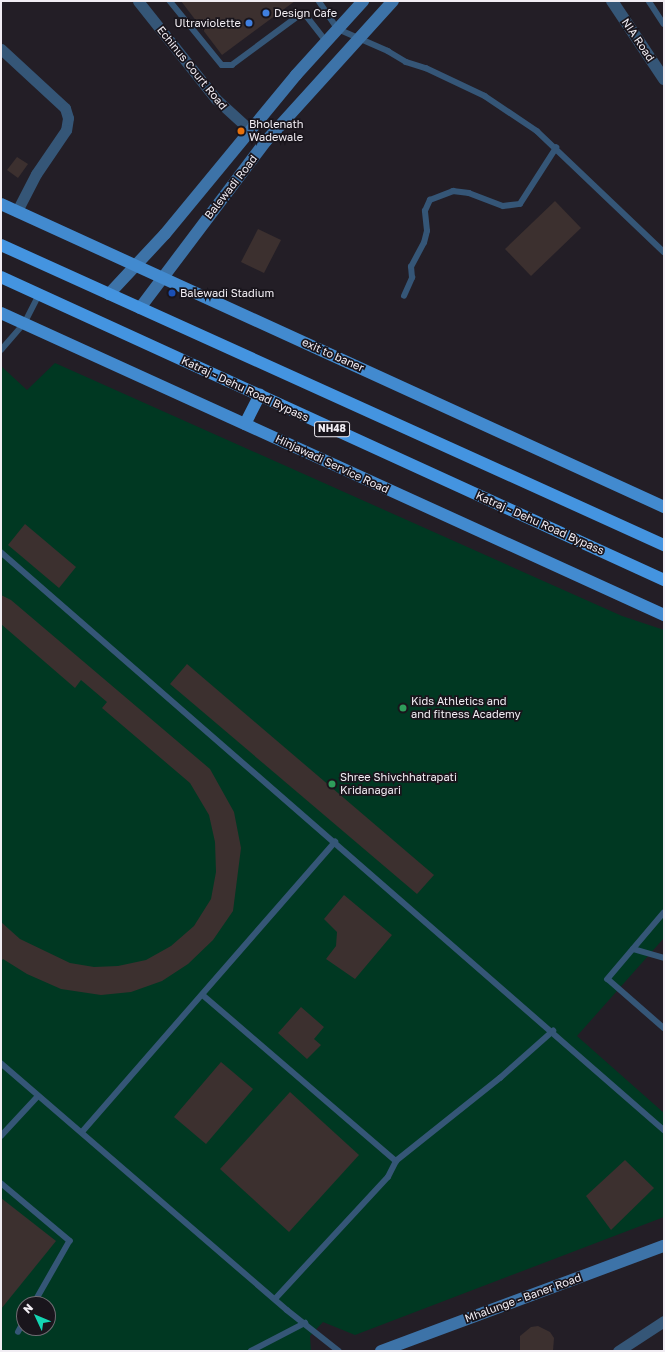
<!DOCTYPE html>
<style>
body{margin:0}
#map{position:relative;width:665px;height:1352px;overflow:hidden;background:#231e26;font-family:"Golos Text",sans-serif}
div>[style]{position:absolute}
[style*='--x']{left:calc(var(--x)*1px);top:calc(var(--y)*1px);width:calc(var(--w)*1px);rotate:calc(var(--a)*1deg)}
.green>*{inset:0;background:#003822}
.building>*{inset:0;background:#3c302f}
.service>*{height:5.5px;margin:-2.75px;padding:0 2.75px;transform-origin:2.75px;border-radius:2.75px;background:#355677}
.minor>*{height:11px;margin:-5.5px;padding:0 5.5px;transform-origin:5.5px;border-radius:5.5px;background:#355677}
.tertiary>*{height:12px;margin:-6px;padding:0 6px;transform-origin:6px;border-radius:6px;background:#355677}
.secondary>*{height:12px;margin:-6px;padding:0 6px;transform-origin:6px;border-radius:6px;background:#3d73a8}
.primary>*{height:12px;margin:-6px;padding:0 6px;transform-origin:6px;border-radius:6px;background:#428acf}
.trunk>*{height:12px;margin:-6px;padding:0 6px;transform-origin:6px;border-radius:6px;background:#4494e0}
.dots>*{width:11px;height:11px;translate:-50% -50%;box-sizing:border-box;border:2px solid #19151c;border-radius:50%}
span{translate:-50% -50%;white-space:nowrap;text-align:center;line-height:1.15;-webkit-text-stroke:3.5px #19151c;paint-order:stroke}
.shield-label span{padding:1px 3px;background:#19151c;border:1px solid;border-radius:3px;-webkit-text-stroke-width:0}
.shield-label{font-size:10px;color:#f1edf3;font-weight:700}
.poi-label{font-size:11px;color:#f1edf3}
.left{translate:0 -50%;text-align:left}
.right{translate:-100% -50%;text-align:right}
.street-label{font-size:11px;color:#f1edf3}
.frame{position:absolute;inset:0;border:2px solid #f1edf3;pointer-events:none}
.north{position:absolute;left:16px;top:1296px;width:40px;height:40px;box-sizing:border-box;background:#19151c;border:1px solid #6f6b72;border-radius:50%;rotate:314deg;font-size:11px;font-weight:700;line-height:16px;text-align:center;color:#f1edf3}
.north::after{content:'';display:block;margin:auto;width:14px;height:18px;background:#14d5b3;clip-path:polygon(50% 0,100% 100%,50% 72%,0 100%)}
</style>
<div id="map">
<div class="green">
<i style="clip-path:polygon(evenodd,55px 363px,622px 616px,664px 630px,664px 938px,577px 1036px,664px 1113px,664px 1217px,355px 1335px,323px 1322px,310px 1336px,311px 1351px,1px 1351px,1px 366px,27px 390px,55px 363px,24px 1304px,48px 1304px,48px 1328px,24px 1328px,24px 1304px)"></i>
</div>
<div class="building">
<i style="clip-path:polygon(181px 1px,295px 1px,222px 55px)"></i>
<i style="clip-path:polygon(17px 157px,28px 164px,18px 178px,7px 170px)"></i>
<i style="clip-path:polygon(555px 201px,581px 228px,531px 276px,505px 249px)"></i>
<i style="clip-path:polygon(258px 229px,281px 240px,264px 273px,241px 262px)"></i>
<i style="clip-path:polygon(25px 524px,76px 567px,59px 588px,8px 545px)"></i>
<i style="clip-path:polygon(1px 595px,11px 600px,210px 769px,234px 812px,241px 848px,233px 911px,213px 940px,188px 964px,162px 981px,131px 992px,101px 995px,61px 989px,27px 974px,3px 959px,1px 961px,1px 922px,20px 939px,70px 963px,94px 967px,118px 966px,146px 960px,171px 946px,194px 926px,211px 899px,216px 872px,215px 842px,209px 815px,190px 783px,102px 708px,107px 702px,81px 680px,75px 688px,1px 624px)"></i>
<i style="clip-path:polygon(187px 664px,434px 875px,417px 894px,170px 684px)"></i>
<i style="clip-path:polygon(344px 895px,392px 935px,355px 979px,326px 959px,336px 946px,337px 932px,324px 919px)"></i>
<i style="clip-path:polygon(301px 1007px,324px 1027px,314px 1039px,321px 1045px,307px 1059px,278px 1033px)"></i>
<i style="clip-path:polygon(221px 1062px,253px 1089px,206px 1144px,174px 1117px)"></i>
<i style="clip-path:polygon(290px 1092px,359px 1155px,289px 1232px,220px 1169px)"></i>
<i style="clip-path:polygon(625px 1160px,654px 1188px,611px 1230px,586px 1196px)"></i>
<i style="clip-path:polygon(1px 1198px,56px 1241px,1px 1309px)"></i>
<i style="clip-path:polygon(538px 1326px,550px 1332px,554px 1338px,553px 1351px,520px 1351px,520px 1336px,531px 1327px)"></i>
</div>
<div class="service">
<i style="--x:170;--y:1;--w:82;--a:50.9"></i>
<i style="--x:222;--y:65;--w:10;--a:0"></i>
<i style="--x:232;--y:65;--w:86;--a:-36.5"></i>
<i style="--x:301;--y:14;--w:4;--a:0"></i>
<i style="--x:305;--y:14;--w:36;--a:52"></i>
<i style="--x:319;--y:1;--w:34;--a:56"></i>
<i style="--x:338;--y:29;--w:55;--a:23.7"></i>
<i style="--x:388;--y:51;--w:21;--a:31"></i>
<i style="--x:406;--y:62;--w:21;--a:17"></i>
<i style="--x:426;--y:68;--w:65;--a:25.4"></i>
<i style="--x:485;--y:96;--w:63;--a:33.9"></i>
<i style="--x:537;--y:131;--w:175;--a:43.6"></i>
<i style="--x:649;--y:1;--w:27;--a:57"></i>
<i style="--x:404;--y:296;--w:20;--a:-66"></i>
<i style="--x:412;--y:278;--w:11;--a:-95"></i>
<i style="--x:411;--y:267;--w:27;--a:-62"></i>
<i style="--x:424;--y:243;--w:12;--a:-76"></i>
<i style="--x:427;--y:231;--w:20;--a:-96"></i>
<i style="--x:425;--y:211;--w:12;--a:-66"></i>
<i style="--x:430;--y:200;--w:25;--a:-21"></i>
<i style="--x:453;--y:191;--w:16;--a:7"></i>
<i style="--x:469;--y:193;--w:36;--a:21"></i>
<i style="--x:503;--y:206;--w:17;--a:-7"></i>
<i style="--x:520;--y:204;--w:67;--a:-57.3"></i>
<i style="--x:1;--y:350;--w:35;--a:-49"></i>
<i style="--x:24;--y:324;--w:33;--a:-63"></i>
<i style="--x:1;--y:552;--w:880;--a:41.08"></i>
<i style="--x:664;--y:913;--w:87;--a:130.3"></i>
<i style="--x:608;--y:979;--w:74;--a:41.2"></i>
<i style="--x:633;--y:949;--w:32;--a:16"></i>
<i style="--x:203;--y:995;--w:255;--a:40.7"></i>
<i style="--x:1;--y:1063;--w:378;--a:40.8"></i>
<i style="--x:287;--y:1310;--w:66;--a:38.3"></i>
<i style="--x:82;--y:1132;--w:385;--a:-48.9"></i>
<i style="--x:1;--y:1136;--w:54;--a:-47.2"></i>
<i style="--x:1;--y:1183;--w:90;--a:40"></i>
<i style="--x:70;--y:1241;--w:73;--a:119.7"></i>
<i style="--x:275;--y:1299;--w:166;--a:-47.2"></i>
<i style="--x:388;--y:1177;--w:18;--a:-63"></i>
<i style="--x:396;--y:1161;--w:133;--a:-38.6"></i>
<i style="--x:500;--y:1078;--w:71;--a:-41.6"></i>
<i style="--x:18;--y:1332;--w:13;--a:-61"></i>
<i style="--x:251;--y:1351;--w:61;--a:-27.4"></i>
</div>
<div class="minor">
<i style="--x:138;--y:1;--w:125;--a:51.5"></i>
<i style="--x:216;--y:99;--w:46;--a:42.4"></i>
<i style="--x:1;--y:49;--w:87;--a:42.7"></i>
<i style="--x:65;--y:108;--w:10;--a:73"></i>
<i style="--x:68;--y:118;--w:12;--a:99"></i>
<i style="--x:66;--y:130;--w:53;--a:124.3"></i>
<i style="--x:36;--y:174;--w:42;--a:117.2"></i>
<i style="--x:618;--y:1351;--w:55;--a:-33.1"></i>
</div>
<div class="tertiary">
<i style="--x:612;--y:1;--w:94;--a:56.3"></i>
</div>
<div class="secondary">
<i style="--x:109;--y:294;--w:82;--a:-47"></i>
<i style="--x:165;--y:234;--w:206;--a:-50.5"></i>
<i style="--x:296;--y:75;--w:100;--a:-47.8"></i>
<i style="--x:140;--y:308;--w:209;--a:-53"></i>
<i style="--x:266;--y:141;--w:189;--a:-47.8"></i>
<i style="--x:381;--y:1351;--w:302;--a:-20.4"></i>
</div>
<div class="primary">
<i style="--x:1;--y:204;--w:729;--a:24.56"></i>
<i style="--x:1;--y:313;--w:729;--a:24.49"></i>
<i style="--x:245;--y:424;--w:33;--a:-63"></i>
</div>
<div class="trunk">
<i style="--x:1;--y:245;--w:728;--a:24.35"></i>
<i style="--x:1;--y:277;--w:729;--a:24.56"></i>
</div>
<div class="dots">
<i style="left:266px;top:13px;background:#3f7fe0"></i>
<i style="left:249px;top:23px;background:#3f7fe0"></i>
<i style="left:241px;top:131px;background:#e8710a"></i>
<i style="left:172px;top:293px;background:#1a4fb4"></i>
<i style="left:403px;top:708px;background:#2e9e5b"></i>
<i style="left:332px;top:784px;background:#2e9e5b"></i>
</div>
<div class="shield-label">
<span style="left:332px;top:429px">NH48</span>
</div>
<div class="poi-label">
<span class="left" style="left:274px;top:13px">Design Cafe</span>
<span class="right" style="left:241px;top:23px">Ultraviolette</span>
<span class="left" style="left:249px;top:131px">Bholenath<br>Wadewale</span>
<span class="left" style="left:180px;top:293px">Balewadi Stadium</span>
<span class="left" style="left:411px;top:708px">Kids Athletics and<br>and fitness Academy</span>
<span class="left" style="left:340px;top:784px">Shree Shivchhatrapati<br>Kridanagari</span>
</div>
<div class="street-label">
<span style="left:638px;top:40px;rotate:56deg">NIA Road</span>
<span style="left:192px;top:68px;rotate:51deg">Echinus Court Road</span>
<span style="left:231px;top:187px;rotate:-52deg">Balewadi Road</span>
<span style="left:333px;top:355px;rotate:24deg">exit to baner</span>
<span style="left:245px;top:389px;rotate:25deg">Katraj - Dehu Road Bypass</span>
<span style="left:332px;top:464px;rotate:25deg">Hinjawadi Service Road</span>
<span style="left:540px;top:523px;rotate:24deg">Katraj - Dehu Road Bypass</span>
<span style="left:523px;top:1298px;rotate:-20deg">Mhalunge - Baner Road</span>
</div>
<div class="frame"></div>
<div class="north">N</div>
</div>
